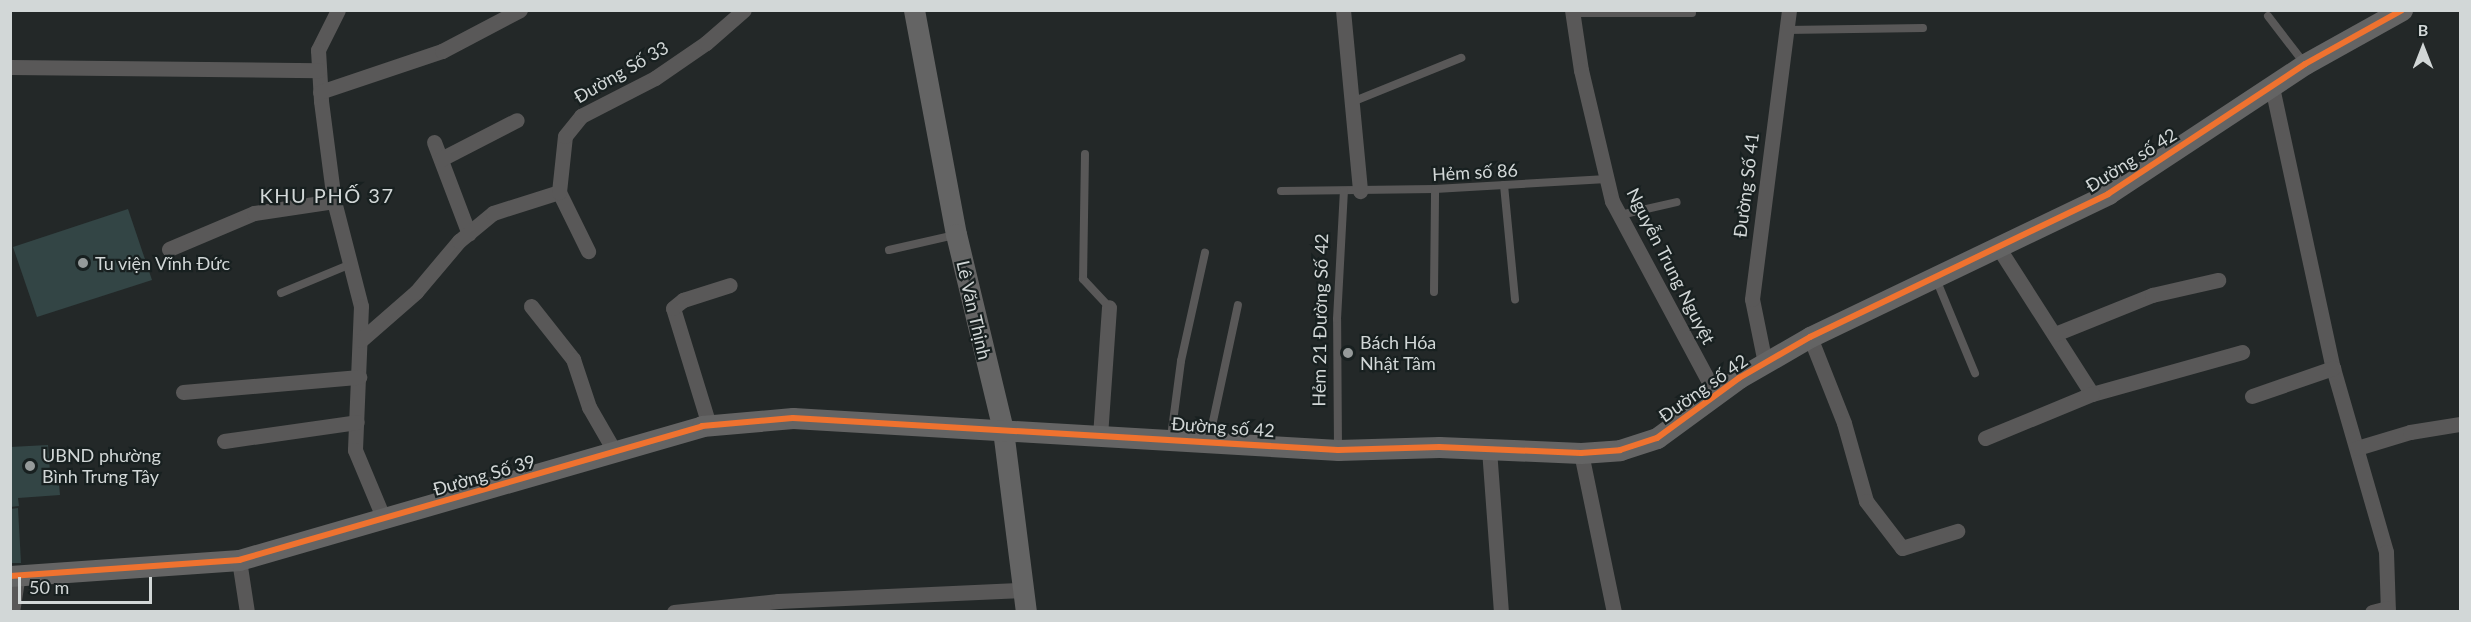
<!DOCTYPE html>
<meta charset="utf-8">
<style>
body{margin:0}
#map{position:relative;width:2471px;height:622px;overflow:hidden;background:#232828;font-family:Lato,sans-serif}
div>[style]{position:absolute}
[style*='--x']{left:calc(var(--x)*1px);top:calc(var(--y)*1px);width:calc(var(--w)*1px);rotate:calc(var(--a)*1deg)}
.building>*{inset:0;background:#334545}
.lane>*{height:8px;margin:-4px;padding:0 4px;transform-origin:4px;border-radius:4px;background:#595858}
.street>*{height:15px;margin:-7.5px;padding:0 7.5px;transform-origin:7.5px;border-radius:7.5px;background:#595858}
.secondary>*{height:21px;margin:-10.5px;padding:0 10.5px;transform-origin:10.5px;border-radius:10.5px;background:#646464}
.cycleway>*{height:6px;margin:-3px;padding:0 3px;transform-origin:3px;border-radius:3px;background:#ef722f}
.dots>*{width:16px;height:16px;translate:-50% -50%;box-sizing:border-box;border:3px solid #182020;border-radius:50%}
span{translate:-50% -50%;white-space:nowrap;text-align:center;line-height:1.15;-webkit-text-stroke:4.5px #182020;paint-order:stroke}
.street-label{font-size:18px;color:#d2d7d7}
.poi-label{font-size:18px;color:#d2d7d7}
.left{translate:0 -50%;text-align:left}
.neighbourhood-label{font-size:20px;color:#d2d7d7;letter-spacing:1.5px}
.frame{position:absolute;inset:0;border:12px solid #d2d7d7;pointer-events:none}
.north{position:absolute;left:2393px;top:18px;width:60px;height:60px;-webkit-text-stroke:4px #182020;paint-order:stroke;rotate:0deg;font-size:16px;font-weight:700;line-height:24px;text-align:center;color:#d2d7d7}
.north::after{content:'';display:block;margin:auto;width:21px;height:27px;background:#d2d7d7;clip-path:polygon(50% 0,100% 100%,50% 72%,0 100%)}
.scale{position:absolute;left:18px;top:577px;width:134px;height:27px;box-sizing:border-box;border:3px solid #d2d7d7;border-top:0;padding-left:8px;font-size:18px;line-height:21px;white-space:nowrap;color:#d2d7d7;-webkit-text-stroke:4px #182020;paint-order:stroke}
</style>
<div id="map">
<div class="building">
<i style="clip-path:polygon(128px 209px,152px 280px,37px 317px,13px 247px)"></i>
<i style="clip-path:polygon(48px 445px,51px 485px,59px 484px,60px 495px,18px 498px,19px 506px,10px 507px,10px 447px)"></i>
<i style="clip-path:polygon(18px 508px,21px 563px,10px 563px,10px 509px)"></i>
</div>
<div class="lane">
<i style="--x:1572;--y:13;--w:120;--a:0"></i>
<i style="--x:2268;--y:16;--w:59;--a:52.5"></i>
<i style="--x:1786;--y:30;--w:137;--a:-0.8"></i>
<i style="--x:1352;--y:102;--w:118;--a:-22"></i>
<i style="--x:1085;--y:154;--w:125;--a:90.9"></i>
<i style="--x:1083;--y:279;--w:38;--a:47"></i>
<i style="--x:1504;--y:185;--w:115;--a:84.5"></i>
<i style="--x:1281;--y:191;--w:154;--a:-0.7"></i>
<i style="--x:1435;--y:189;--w:172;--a:-3.3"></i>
<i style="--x:1620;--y:215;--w:58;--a:-12.8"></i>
<i style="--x:889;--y:250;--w:68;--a:-12.8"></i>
<i style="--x:1936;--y:279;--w:102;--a:67.5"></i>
<i style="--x:1434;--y:292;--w:103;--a:-89.4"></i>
<i style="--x:281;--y:293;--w:76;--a:-22.5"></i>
<i style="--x:1171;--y:437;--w:77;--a:-82.5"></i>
<i style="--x:1181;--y:361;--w:111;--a:-77.5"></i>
<i style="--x:1209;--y:440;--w:138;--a:-77.9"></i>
<i style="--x:1338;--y:448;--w:129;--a:-90.4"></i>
<i style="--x:1337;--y:319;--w:128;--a:-86.9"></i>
</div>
<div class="street">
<i style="--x:338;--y:10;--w:45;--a:116.6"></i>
<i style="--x:318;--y:50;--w:51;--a:86.6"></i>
<i style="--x:321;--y:101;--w:101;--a:82.6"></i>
<i style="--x:334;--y:201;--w:108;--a:75.6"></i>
<i style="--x:361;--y:306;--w:144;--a:92.4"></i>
<i style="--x:355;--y:450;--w:73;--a:67.3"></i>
<i style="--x:1343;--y:10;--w:182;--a:84.6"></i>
<i style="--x:1572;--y:10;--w:61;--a:81.5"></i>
<i style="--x:1581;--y:70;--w:135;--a:76.7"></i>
<i style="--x:1612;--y:201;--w:220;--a:61.8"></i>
<i style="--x:10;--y:67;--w:309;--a:0.6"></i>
<i style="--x:2272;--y:87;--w:288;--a:77.8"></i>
<i style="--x:2333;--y:368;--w:191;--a:73.9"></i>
<i style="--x:2386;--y:552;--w:60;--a:88.1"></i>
<i style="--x:320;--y:92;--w:129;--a:-18.6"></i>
<i style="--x:442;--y:51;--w:88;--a:-27.7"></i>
<i style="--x:434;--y:142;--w:98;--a:69.2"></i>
<i style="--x:441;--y:159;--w:85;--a:-27.2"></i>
<i style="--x:559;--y:192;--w:66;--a:63.8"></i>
<i style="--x:1998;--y:247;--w:174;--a:57.4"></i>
<i style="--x:2092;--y:394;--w:156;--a:-15.6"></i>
<i style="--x:169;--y:249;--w:92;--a:-23"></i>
<i style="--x:254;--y:213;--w:81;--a:-8.5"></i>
<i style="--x:531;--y:306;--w:68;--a:51.6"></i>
<i style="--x:573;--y:359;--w:51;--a:71.6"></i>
<i style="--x:589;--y:407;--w:54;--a:60.1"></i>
<i style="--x:2055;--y:334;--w:105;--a:-21.9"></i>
<i style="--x:2152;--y:295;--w:68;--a:-12.8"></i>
<i style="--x:1810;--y:337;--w:92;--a:68.4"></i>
<i style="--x:1844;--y:423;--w:81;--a:74.2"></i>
<i style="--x:1866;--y:501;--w:59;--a:52.5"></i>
<i style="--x:1902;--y:548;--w:58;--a:-17.2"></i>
<i style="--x:361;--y:340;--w:73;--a:-41.1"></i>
<i style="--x:416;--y:292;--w:67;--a:-49.9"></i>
<i style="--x:459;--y:241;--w:44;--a:-39.5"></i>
<i style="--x:493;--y:213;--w:69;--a:-17.7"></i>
<i style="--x:559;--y:192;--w:56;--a:-83.9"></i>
<i style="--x:565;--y:136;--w:26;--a:-51"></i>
<i style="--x:581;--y:116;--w:83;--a:-27.2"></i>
<i style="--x:655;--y:78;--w:62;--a:-34.5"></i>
<i style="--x:706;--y:43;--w:50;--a:-41"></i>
<i style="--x:1765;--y:363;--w:65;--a:-101.5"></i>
<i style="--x:1752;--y:299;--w:291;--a:-82.7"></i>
<i style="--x:183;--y:392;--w:177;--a:-4.9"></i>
<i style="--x:2252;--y:396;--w:86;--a:-19.1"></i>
<i style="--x:709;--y:425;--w:122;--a:-107.1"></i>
<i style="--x:673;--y:308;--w:13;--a:-39"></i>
<i style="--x:683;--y:300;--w:49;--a:-17.7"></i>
<i style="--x:1100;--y:436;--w:129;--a:-86"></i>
<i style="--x:1985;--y:438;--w:116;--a:-22.4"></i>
<i style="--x:224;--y:441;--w:134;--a:-8.1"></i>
<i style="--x:2357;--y:448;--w:55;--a:-16.8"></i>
<i style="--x:2410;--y:432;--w:51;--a:-9.1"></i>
<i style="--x:1489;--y:449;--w:163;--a:85.8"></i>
<i style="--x:1581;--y:453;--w:162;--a:78.3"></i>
<i style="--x:239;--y:560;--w:53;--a:81.3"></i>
<i style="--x:12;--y:612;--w:36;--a:-81"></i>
<i style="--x:674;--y:612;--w:105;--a:-6"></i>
<i style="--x:778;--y:601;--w:245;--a:-2.6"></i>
<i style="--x:2372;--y:612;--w:16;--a:-14"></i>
</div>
<div class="secondary">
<i style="--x:914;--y:10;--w:228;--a:79.4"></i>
<i style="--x:956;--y:234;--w:202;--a:76.5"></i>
<i style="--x:1003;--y:430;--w:183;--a:82.8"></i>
<i style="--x:10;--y:576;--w:230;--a:-4"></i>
<i style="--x:239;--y:560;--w:482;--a:-16.1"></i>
<i style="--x:702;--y:426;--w:91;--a:-5"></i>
<i style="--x:793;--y:418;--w:546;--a:3.36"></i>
<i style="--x:1338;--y:450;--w:101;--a:-1.7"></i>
<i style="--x:1439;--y:447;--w:142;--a:2.4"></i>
<i style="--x:1581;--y:453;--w:39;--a:-4"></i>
<i style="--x:1620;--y:450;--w:39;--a:-18"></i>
<i style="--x:1657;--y:438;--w:102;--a:-36.2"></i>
<i style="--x:1739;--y:378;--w:82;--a:-30"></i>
<i style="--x:1810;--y:337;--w:331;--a:-25.6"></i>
<i style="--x:2108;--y:194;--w:236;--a:-33.4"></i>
<i style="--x:2305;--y:64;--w:111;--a:-29.1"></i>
</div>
<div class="cycleway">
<i style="--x:10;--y:576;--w:230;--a:-4"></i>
<i style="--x:239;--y:560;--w:482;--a:-16.1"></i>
<i style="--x:702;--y:426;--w:91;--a:-5"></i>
<i style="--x:793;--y:418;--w:546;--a:3.36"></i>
<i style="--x:1338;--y:450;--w:101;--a:-1.7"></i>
<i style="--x:1439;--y:447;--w:142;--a:2.4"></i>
<i style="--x:1581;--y:453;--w:39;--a:-4"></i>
<i style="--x:1620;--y:450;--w:39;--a:-18"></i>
<i style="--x:1657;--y:438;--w:102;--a:-36.2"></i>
<i style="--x:1739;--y:378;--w:82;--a:-30"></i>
<i style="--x:1810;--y:337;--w:331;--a:-25.6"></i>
<i style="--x:2108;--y:194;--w:236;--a:-33.4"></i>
<i style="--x:2305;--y:64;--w:111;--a:-29.1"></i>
</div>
<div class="dots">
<i style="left:83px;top:263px;background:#959a9a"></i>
<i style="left:1348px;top:353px;background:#959a9a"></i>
<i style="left:30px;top:466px;background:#959a9a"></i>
</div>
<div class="street-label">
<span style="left:621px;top:72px;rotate:-30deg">Đường Số 33</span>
<span style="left:2131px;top:160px;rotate:-32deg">Đường số 42</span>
<span style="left:1475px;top:172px;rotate:-3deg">Hẻm số 86</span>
<span style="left:1746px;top:185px;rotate:-83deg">Đường Số 41</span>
<span style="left:1671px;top:266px;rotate:63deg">Nguyễn Trung Nguyệt</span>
<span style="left:974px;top:310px;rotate:77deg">Lê Văn Thịnh</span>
<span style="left:1320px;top:320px;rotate:-89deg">Hẻm 21 Đường Số 42</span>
<span style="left:1703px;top:388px;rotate:-35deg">Đường số 42</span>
<span style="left:1223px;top:427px;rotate:4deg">Đường số 42</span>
<span style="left:484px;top:475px;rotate:-16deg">Đường Số 39</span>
</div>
<div class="poi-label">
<span class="left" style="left:95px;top:263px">Tu viện Vĩnh Đức</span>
<span class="left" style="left:1360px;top:353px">Bách Hóa<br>Nhật Tâm</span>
<span class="left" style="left:42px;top:466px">UBND phường<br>Bình Trưng Tây</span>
</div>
<div class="neighbourhood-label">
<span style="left:327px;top:195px">KHU PHỐ 37</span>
</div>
<div class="frame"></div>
<div class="north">B</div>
<div class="scale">50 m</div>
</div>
